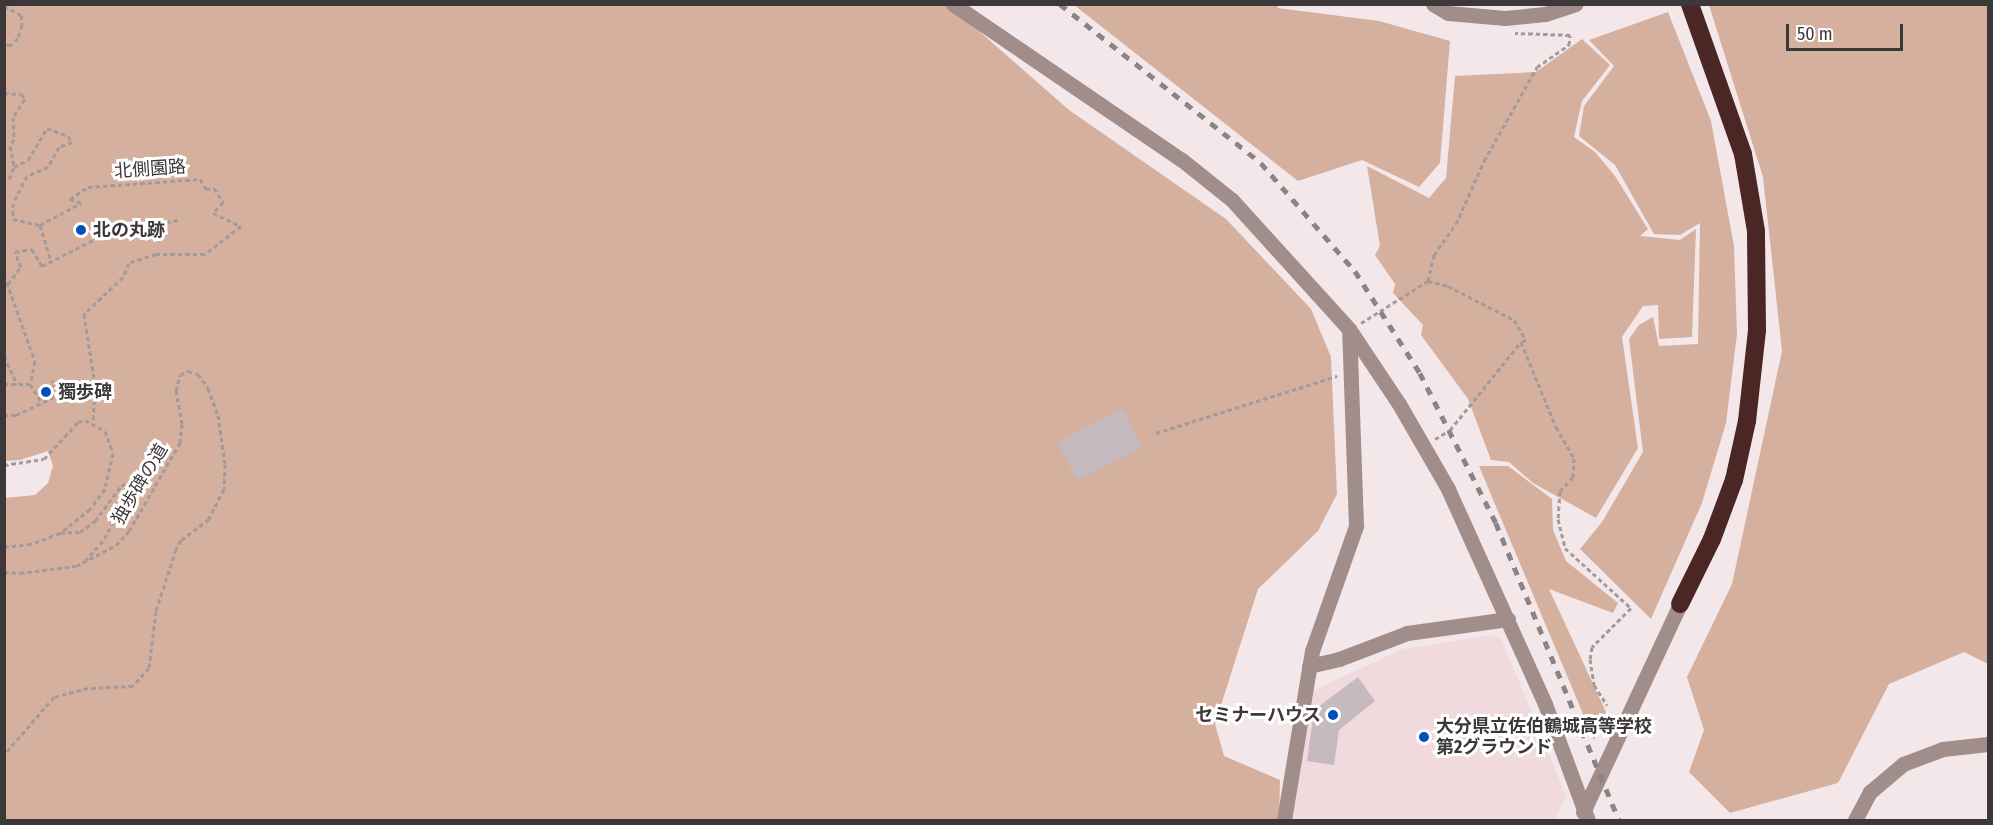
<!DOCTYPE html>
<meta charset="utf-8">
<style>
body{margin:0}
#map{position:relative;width:1993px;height:825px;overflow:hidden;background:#f4e7e9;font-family:"Fira Sans Condensed","Noto Sans JP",sans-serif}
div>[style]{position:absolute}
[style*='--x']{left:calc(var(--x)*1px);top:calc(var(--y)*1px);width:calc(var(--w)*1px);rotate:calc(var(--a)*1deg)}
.built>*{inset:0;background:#f0dade}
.green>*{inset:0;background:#d6b09e}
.building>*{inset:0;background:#c5babf}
.path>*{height:3px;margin-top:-1.5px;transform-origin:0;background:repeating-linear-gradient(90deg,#a39a9b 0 4.5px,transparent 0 7.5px)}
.minor>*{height:15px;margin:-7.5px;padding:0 7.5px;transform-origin:7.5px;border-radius:7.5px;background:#a18d8a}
.highway>*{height:18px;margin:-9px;padding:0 9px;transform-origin:9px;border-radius:9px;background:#4a2724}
.rail>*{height:4.5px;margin-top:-2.25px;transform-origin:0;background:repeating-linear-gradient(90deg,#8b8384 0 8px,transparent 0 16px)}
.dots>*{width:16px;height:16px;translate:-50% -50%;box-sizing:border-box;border:3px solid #fff;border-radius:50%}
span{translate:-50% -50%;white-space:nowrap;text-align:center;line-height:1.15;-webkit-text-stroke:6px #fff;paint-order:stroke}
.street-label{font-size:18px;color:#3c3738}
.poi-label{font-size:18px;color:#3c3738;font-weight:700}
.left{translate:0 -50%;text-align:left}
.right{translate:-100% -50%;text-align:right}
.frame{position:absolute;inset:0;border:6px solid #3c3738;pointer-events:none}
.scale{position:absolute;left:1786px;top:24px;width:117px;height:27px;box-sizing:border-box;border:3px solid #3c3738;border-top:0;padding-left:8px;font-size:18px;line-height:21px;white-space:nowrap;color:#3c3738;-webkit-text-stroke:4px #fff;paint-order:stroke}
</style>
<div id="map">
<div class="built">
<i style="clip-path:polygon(1490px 635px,1501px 638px,1566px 795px,1555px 820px,1290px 820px,1314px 690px,1403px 649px)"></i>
</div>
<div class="green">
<i style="clip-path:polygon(948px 4px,1069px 110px,1226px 219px,1311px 309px,1331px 357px,1337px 494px,1318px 531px,1258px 589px,1215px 724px,1224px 756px,1280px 780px,1279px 820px,5px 820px,5px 498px,35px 495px,48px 483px,53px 466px,48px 451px,20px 460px,5px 461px,5px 5px)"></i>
<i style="clip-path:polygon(1074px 5px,1277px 5px,1278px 8px,1379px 21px,1450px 41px,1440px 163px,1419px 187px,1362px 160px,1298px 181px)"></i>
<i style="clip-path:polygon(1709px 5px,1988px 5px,1988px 664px,1964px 652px,1889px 684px,1838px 783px,1730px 813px,1689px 772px,1704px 730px,1687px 677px,1732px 584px,1782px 351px,1763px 177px)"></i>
<i style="clip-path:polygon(1668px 12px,1711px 121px,1734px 246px,1737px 334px,1726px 423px,1702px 503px,1651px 619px,1580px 549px,1602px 522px,1643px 452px,1629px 339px,1639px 325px,1653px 317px,1659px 346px,1698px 344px,1700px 223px,1680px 235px,1654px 234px,1615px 165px,1579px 136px,1584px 106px,1614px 66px,1589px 40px)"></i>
<i style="clip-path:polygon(1582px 39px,1610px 65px,1582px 101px,1574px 137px,1595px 152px,1615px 176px,1648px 229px,1640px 236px,1680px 240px,1696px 229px,1692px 337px,1659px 339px,1658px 305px,1643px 306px,1622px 337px,1638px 448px,1596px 518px,1533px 483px,1509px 462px,1491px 460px,1468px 399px,1421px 335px,1423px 325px,1393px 293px,1395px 284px,1375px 255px,1380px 246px,1367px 166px,1429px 198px,1446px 178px,1455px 76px,1536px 72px)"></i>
<i style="clip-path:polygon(1508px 466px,1552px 499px,1553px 530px,1566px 561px,1618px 603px,1613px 613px,1549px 589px,1606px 712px,1594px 740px,1479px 466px)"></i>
</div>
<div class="building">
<i style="clip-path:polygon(1123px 409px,1142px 448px,1077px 480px,1058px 442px)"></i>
<i style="clip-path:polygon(1358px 677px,1375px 701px,1339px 730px,1334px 765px,1307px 761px,1314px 710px)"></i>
</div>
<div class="path">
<i style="--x:4;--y:6;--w:19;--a:28"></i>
<i style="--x:21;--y:15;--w:10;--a:84"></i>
<i style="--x:22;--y:25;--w:14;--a:107"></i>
<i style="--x:18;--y:38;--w:10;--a:135"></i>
<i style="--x:11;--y:45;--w:7;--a:-172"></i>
<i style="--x:4;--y:93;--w:17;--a:3"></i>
<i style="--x:21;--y:94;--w:6;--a:51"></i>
<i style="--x:25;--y:99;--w:22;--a:124"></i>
<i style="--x:13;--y:117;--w:22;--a:87"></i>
<i style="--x:14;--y:139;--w:8;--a:120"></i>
<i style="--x:10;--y:146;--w:21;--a:79"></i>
<i style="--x:14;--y:167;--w:16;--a:-27"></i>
<i style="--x:28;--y:160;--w:37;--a:-59"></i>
<i style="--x:47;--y:128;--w:22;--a:21"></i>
<i style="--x:68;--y:136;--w:7;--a:56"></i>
<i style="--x:72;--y:142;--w:14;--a:159"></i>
<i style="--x:59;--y:147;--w:23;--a:119"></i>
<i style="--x:48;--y:167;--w:23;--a:157"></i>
<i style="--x:27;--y:176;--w:30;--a:117"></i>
<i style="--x:13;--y:203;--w:16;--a:90"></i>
<i style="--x:13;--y:219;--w:28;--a:13"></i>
<i style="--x:40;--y:225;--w:38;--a:73"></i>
<i style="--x:9;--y:179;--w:13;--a:-67"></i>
<i style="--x:40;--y:225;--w:47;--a:-28.2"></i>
<i style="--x:81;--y:203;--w:12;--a:-160"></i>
<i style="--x:70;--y:199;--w:22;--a:-34"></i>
<i style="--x:88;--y:187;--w:112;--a:-4.1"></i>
<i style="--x:200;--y:179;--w:12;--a:59"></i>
<i style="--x:206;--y:189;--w:8;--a:-7"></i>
<i style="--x:214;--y:188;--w:17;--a:57"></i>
<i style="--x:223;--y:202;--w:15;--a:132"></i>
<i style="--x:213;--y:213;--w:31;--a:25"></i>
<i style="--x:241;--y:226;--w:46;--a:142.1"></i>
<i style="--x:205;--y:254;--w:49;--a:180"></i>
<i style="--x:156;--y:254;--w:28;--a:162"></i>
<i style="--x:129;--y:263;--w:15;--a:113"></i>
<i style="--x:123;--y:277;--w:54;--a:136.5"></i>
<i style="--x:84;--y:314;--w:72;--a:81.2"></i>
<i style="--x:95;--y:385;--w:36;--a:93"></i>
<i style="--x:4;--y:275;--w:91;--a:70.2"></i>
<i style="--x:35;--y:361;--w:24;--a:102"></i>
<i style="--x:1428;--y:281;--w:21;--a:14"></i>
<i style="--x:1448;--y:286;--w:74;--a:27.3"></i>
<i style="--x:1514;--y:320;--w:23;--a:59"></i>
<i style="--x:1526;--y:340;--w:5;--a:158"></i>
<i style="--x:1521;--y:342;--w:92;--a:67.6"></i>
<i style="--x:1556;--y:427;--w:36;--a:60"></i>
<i style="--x:1574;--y:458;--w:19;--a:93"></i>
<i style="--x:1573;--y:477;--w:19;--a:133"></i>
<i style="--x:1560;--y:491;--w:28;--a:94"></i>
<i style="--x:1558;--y:519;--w:30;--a:76"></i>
<i style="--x:1565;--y:548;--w:89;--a:42.3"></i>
<i style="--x:1631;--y:608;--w:55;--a:135"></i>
<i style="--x:1592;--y:647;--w:12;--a:99"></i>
<i style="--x:1590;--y:659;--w:26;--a:81"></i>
<i style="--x:1594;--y:685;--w:24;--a:57"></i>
<i style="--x:8;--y:284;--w:21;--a:-53"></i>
<i style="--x:21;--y:267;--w:16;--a:-112"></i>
<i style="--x:15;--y:252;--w:17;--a:-10"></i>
<i style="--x:32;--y:249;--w:20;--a:60"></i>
<i style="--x:42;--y:266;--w:73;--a:-26.9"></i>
<i style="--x:107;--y:233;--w:72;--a:-10.4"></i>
<i style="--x:1361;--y:323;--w:79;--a:-32.1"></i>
<i style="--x:1428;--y:281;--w:27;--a:-77"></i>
<i style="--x:1434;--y:255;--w:38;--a:-55"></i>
<i style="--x:1456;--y:224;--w:69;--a:-66"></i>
<i style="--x:1484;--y:161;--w:108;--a:-60.6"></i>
<i style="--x:1537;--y:67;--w:39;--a:-35"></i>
<i style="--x:1569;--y:45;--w:10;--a:-84"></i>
<i style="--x:1570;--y:35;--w:55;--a:-177.9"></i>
<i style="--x:4;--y:356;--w:31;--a:65"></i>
<i style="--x:4;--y:384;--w:26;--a:0"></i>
<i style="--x:30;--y:384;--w:22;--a:58"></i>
<i style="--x:4;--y:415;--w:12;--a:0"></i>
<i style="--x:16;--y:415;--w:42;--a:-25.3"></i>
<i style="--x:54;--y:397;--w:17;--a:-97"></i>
<i style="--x:1156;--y:433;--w:190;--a:-17.5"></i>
<i style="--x:1435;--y:439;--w:17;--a:-31"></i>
<i style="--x:1450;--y:430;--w:113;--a:-51.1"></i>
<i style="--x:4;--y:465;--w:40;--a:-8.5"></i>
<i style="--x:44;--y:459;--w:50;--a:-47.4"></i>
<i style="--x:78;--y:422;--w:7;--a:-16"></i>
<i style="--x:85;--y:420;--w:23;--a:29"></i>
<i style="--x:105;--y:431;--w:23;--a:70"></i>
<i style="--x:113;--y:453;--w:37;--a:103"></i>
<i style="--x:105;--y:489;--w:25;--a:127"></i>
<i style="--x:90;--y:509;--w:38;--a:141"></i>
<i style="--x:60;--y:533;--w:31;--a:159"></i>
<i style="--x:31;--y:544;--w:27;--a:174"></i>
<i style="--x:60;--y:533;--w:20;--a:-3"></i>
<i style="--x:80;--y:532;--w:19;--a:-36"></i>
<i style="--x:95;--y:521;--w:44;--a:-53.4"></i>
<i style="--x:121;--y:486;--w:7;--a:-27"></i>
<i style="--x:127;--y:483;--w:6;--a:51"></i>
<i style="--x:131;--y:488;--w:60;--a:117.8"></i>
<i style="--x:103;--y:541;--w:30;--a:132"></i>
<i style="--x:4;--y:572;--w:16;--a:4"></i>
<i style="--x:20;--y:573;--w:56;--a:-7.1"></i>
<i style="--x:76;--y:566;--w:45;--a:-27.7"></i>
<i style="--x:116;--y:545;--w:19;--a:-47"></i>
<i style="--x:129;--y:531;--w:102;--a:-59.9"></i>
<i style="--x:180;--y:443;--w:19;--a:-84"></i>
<i style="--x:182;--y:424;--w:34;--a:-100"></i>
<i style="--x:176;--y:391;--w:16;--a:-76"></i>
<i style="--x:180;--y:375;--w:9;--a:-27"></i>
<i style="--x:188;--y:371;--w:10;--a:17"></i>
<i style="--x:198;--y:374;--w:17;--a:54"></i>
<i style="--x:208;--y:388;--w:29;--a:70"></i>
<i style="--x:218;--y:415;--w:49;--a:81.9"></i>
<i style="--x:225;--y:464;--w:25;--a:92"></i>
<i style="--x:224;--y:489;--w:34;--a:117"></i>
<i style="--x:209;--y:519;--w:35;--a:143"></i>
<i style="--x:181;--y:540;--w:10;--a:119"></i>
<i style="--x:176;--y:549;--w:65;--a:107.9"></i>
<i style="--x:156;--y:611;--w:57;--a:97"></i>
<i style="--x:149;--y:668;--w:24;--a:132"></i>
<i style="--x:133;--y:686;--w:45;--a:177.5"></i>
<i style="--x:88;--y:688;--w:35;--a:165"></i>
<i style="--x:54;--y:697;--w:77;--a:130.8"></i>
</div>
<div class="minor">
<i style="--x:953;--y:4;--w:277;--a:34.3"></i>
<i style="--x:1182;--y:160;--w:64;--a:38.7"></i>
<i style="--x:1232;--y:200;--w:174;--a:47.8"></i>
<i style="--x:1349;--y:329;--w:90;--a:56.3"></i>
<i style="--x:1399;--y:404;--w:98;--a:60"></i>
<i style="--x:1448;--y:489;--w:236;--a:65.7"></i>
<i style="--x:1545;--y:704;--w:124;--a:69.7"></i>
<i style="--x:1433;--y:4;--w:17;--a:31"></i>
<i style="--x:1448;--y:13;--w:57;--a:5"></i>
<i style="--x:1505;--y:18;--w:40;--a:-5.7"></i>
<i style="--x:1545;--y:14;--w:32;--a:-18"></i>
<i style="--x:1309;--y:666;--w:31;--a:-13"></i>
<i style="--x:1339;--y:659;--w:73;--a:-20.9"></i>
<i style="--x:1407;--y:633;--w:102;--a:-7.9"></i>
<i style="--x:1583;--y:812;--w:230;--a:-65"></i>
<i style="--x:1284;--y:820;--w:171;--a:-80.6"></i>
<i style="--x:1312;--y:651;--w:133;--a:-70.6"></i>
<i style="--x:1356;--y:526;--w:196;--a:-92"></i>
<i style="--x:1855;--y:820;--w:32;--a:-62"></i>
<i style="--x:1870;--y:792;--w:43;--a:-40.3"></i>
<i style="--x:1903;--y:764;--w:43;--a:-20.6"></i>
<i style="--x:1943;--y:749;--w:45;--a:-6.3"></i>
</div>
<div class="highway">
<i style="--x:1680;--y:604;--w:72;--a:-63.8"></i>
<i style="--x:1712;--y:539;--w:63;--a:-69.6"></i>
<i style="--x:1734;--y:480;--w:60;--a:-77.6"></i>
<i style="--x:1747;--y:421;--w:92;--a:-83.7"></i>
<i style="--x:1757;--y:330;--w:99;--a:-90.6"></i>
<i style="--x:1756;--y:231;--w:78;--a:-99.6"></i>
<i style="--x:1743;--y:154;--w:159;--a:-109.5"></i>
</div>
<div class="rail">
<i style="--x:1060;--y:4;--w:256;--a:38.3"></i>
<i style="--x:1261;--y:163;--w:143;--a:49"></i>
<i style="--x:1355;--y:271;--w:121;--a:57.5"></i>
<i style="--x:1420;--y:373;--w:168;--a:63.1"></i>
<i style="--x:1496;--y:523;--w:321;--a:67.5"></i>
</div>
<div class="dots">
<i style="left:81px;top:230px;background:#0050ba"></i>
<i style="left:46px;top:392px;background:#0050ba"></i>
<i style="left:1333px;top:715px;background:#0050ba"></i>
<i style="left:1424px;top:737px;background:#0050ba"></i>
</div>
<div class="street-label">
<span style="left:150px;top:169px;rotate:-4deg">北側園路</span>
<span style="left:140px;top:484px;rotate:-59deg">独歩碑の道</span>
</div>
<div class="poi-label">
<span class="left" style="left:93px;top:230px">北の丸跡</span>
<span class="left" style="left:58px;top:392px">獨歩碑</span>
<span class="right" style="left:1321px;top:715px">セミナーハウス</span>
<span class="left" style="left:1436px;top:737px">大分県立佐伯鶴城高等学校<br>第2グラウンド</span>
</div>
<div class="frame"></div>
<div class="scale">50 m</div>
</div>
